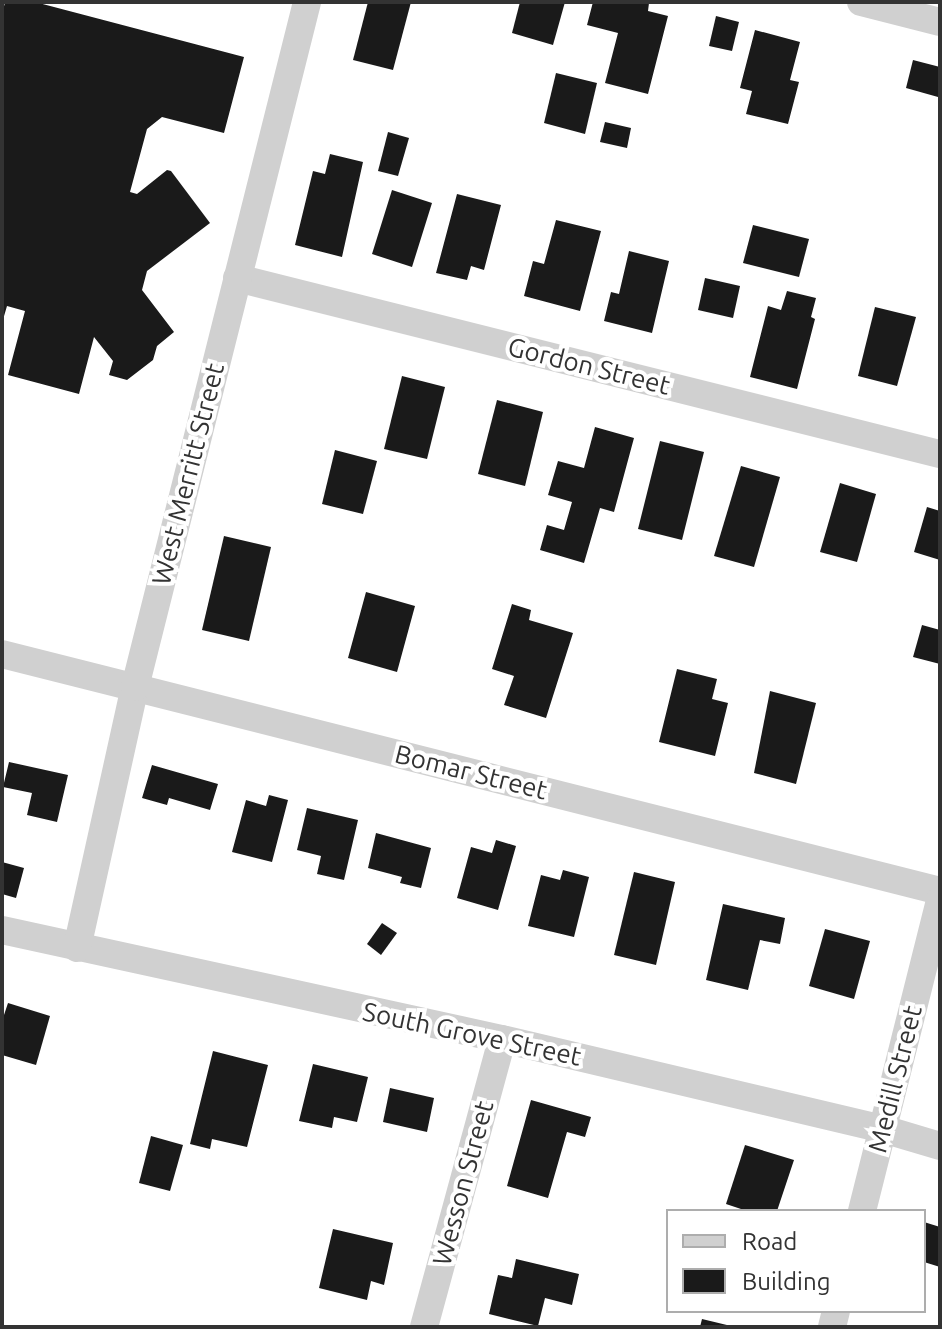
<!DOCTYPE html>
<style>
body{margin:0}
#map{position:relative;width:942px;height:1329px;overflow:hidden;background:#fff;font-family:Ubuntu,sans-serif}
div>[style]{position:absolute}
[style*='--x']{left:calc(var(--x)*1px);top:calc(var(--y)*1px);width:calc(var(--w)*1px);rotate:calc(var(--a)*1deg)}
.building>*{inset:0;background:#1a1a1a}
.minor>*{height:28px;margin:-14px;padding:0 14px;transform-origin:14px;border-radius:14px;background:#d0d0d0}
span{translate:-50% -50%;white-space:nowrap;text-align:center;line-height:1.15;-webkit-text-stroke:8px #fff;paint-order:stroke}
.street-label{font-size:26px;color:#333}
.frame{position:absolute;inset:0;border:4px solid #333;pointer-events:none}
.legend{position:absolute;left:666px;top:1209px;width:260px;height:104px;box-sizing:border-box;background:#fff;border:2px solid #adadad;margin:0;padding:10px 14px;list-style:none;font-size:24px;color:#333}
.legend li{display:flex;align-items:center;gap:16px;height:40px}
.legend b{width:40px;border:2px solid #adadad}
</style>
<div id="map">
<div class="building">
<i style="clip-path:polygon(5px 2px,35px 2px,244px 57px,224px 133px,162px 117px,147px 129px,130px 192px,137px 194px,167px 170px,171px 171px,210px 223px,147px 271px,142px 290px,174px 332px,157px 346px,153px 360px,127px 380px,109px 375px,113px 361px,94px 337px,79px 394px,8px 375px,25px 311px,7px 306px,2px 323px,2px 15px)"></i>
<i style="clip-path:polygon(368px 2px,411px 2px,393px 70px,353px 60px)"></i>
<i style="clip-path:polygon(520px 2px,565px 2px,553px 45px,512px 33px)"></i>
<i style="clip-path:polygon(593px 2px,646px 2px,649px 3px,648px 11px,668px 16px,648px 94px,605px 83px,618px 33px,587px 25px)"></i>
<i style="clip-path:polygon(716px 16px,739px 22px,732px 51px,709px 46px)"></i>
<i style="clip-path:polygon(755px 30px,800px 42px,790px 80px,799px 82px,788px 124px,746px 114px,752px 91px,740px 88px)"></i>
<i style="clip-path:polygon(913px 60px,940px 67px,938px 97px,906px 88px)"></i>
<i style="clip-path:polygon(556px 73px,597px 83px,585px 134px,544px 123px)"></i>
<i style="clip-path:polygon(605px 122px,631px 128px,627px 148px,600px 142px)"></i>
<i style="clip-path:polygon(388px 132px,409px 138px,398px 176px,378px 171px)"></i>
<i style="clip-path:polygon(330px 154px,363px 162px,342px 257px,295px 245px,313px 171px,325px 174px)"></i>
<i style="clip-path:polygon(392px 190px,432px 203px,412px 267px,372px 254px)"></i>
<i style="clip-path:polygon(457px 194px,501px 205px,484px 270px,471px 266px,467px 280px,436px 273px)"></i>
<i style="clip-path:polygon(556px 220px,601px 231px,580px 311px,524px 296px,533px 261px,544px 264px)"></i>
<i style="clip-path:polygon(753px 225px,809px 239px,799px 277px,743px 263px)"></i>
<i style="clip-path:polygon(629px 251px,669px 261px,652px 333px,604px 321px,611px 292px,619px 294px)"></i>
<i style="clip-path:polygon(705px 278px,740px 286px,733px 318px,698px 310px)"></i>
<i style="clip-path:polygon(787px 291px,816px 298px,811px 317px,815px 319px,797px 389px,750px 377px,768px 306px,781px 310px)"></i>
<i style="clip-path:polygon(875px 307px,916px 317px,897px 386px,858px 376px)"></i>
<i style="clip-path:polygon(402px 376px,445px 387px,427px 459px,384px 449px)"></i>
<i style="clip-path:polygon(497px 400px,543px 412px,525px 486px,478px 474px)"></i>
<i style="clip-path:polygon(595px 427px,634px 438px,614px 512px,600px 508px,584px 563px,540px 550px,547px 525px,564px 530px,572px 502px,548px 495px,558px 461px,584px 468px)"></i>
<i style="clip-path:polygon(660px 441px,704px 452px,682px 540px,638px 529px)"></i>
<i style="clip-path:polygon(335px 450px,377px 461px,363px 514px,322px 504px)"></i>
<i style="clip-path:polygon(741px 466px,780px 477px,754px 567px,714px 556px)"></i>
<i style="clip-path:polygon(840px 483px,876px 494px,857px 562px,820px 552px)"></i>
<i style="clip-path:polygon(927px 507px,940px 511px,940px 560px,914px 552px)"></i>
<i style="clip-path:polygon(224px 536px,271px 547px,249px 641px,202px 630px)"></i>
<i style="clip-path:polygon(366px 592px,415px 606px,397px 672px,348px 658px)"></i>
<i style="clip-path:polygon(512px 604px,531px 610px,529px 620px,573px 633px,546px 718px,504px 705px,514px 676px,492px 669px)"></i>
<i style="clip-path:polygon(922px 625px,940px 630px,940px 664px,913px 657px)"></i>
<i style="clip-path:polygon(677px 669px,717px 679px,712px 699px,728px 703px,715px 756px,659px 742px)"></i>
<i style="clip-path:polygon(770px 691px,816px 703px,796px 784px,754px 773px)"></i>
<i style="clip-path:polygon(9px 762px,68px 775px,57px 822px,27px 815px,32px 793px,3px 787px)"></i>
<i style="clip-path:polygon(152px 765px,218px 784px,210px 810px,169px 798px,167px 805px,142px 798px)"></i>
<i style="clip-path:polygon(269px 795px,288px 800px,272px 862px,232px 852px,246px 800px,266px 806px)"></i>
<i style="clip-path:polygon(307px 808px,358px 820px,344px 880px,317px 874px,321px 856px,297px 850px)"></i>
<i style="clip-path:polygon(376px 833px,431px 848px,421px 888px,400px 883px,402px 877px,368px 868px)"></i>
<i style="clip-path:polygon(496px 840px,516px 846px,498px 910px,457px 898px,471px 847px,492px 853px)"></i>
<i style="clip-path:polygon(2px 862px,24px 868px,16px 898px,2px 894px)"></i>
<i style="clip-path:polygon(563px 870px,589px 877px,574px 937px,528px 926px,541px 875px,560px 880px)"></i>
<i style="clip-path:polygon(634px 872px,675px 882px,656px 965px,614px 955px)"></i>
<i style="clip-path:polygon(723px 904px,785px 918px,780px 944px,760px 940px,748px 990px,706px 980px)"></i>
<i style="clip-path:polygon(382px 923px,397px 933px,381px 955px,367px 944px)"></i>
<i style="clip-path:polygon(825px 929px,870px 941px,854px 999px,809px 986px)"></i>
<i style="clip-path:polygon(8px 1003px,50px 1016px,36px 1065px,2px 1055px,2px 1021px)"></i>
<i style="clip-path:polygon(213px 1051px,268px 1065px,247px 1147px,212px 1139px,210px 1149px,190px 1144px)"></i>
<i style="clip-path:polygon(313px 1064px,368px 1077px,357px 1122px,334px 1117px,332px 1128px,299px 1121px)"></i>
<i style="clip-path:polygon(390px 1088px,434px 1098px,427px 1132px,383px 1122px)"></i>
<i style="clip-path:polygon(531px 1100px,591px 1117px,585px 1137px,567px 1132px,548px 1198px,507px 1186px)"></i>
<i style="clip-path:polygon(151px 1136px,183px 1145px,170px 1191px,139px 1183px)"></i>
<i style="clip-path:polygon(745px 1145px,794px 1160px,777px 1211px,747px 1211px,726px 1204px)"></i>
<i style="clip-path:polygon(924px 1222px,940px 1227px,940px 1267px,924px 1262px)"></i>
<i style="clip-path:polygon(333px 1229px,393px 1243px,384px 1285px,371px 1281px,367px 1300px,319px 1288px)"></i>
<i style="clip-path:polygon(516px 1259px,579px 1274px,572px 1305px,545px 1298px,538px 1326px,489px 1314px,498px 1275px,512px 1278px)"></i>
<i style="clip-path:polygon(702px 1319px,731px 1326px,731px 1327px,700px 1327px)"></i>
</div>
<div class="minor">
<i style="--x:861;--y:2;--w:81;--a:14.2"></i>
<i style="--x:237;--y:278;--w:725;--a:14.06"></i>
<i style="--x:2;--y:654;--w:967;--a:14.18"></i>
<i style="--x:2;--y:930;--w:512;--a:12.3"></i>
<i style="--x:502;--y:1039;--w:391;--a:13.3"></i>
<i style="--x:883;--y:1129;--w:59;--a:16.6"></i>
<i style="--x:77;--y:948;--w:267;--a:-77.5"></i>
<i style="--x:135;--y:687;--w:706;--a:-75.9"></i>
<i style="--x:862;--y:1211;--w:321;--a:-75.9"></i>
<i style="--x:424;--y:1327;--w:298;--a:-74.8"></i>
<i style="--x:832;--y:1327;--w:16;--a:-76"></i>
</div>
<div class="street-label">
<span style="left:589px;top:366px;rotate:14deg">Gordon Street</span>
<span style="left:188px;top:474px;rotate:-76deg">West Merritt Street</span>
<span style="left:471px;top:772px;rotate:14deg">Bomar Street</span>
<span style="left:472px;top:1034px;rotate:12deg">South Grove Street</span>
<span style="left:895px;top:1079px;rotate:-76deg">Medill Street</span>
<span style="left:463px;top:1183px;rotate:-75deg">Wesson Street</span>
</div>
<div class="frame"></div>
<ul class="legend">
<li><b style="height:10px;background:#d0d0d0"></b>Road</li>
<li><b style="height:22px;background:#1a1a1a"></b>Building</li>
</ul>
</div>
